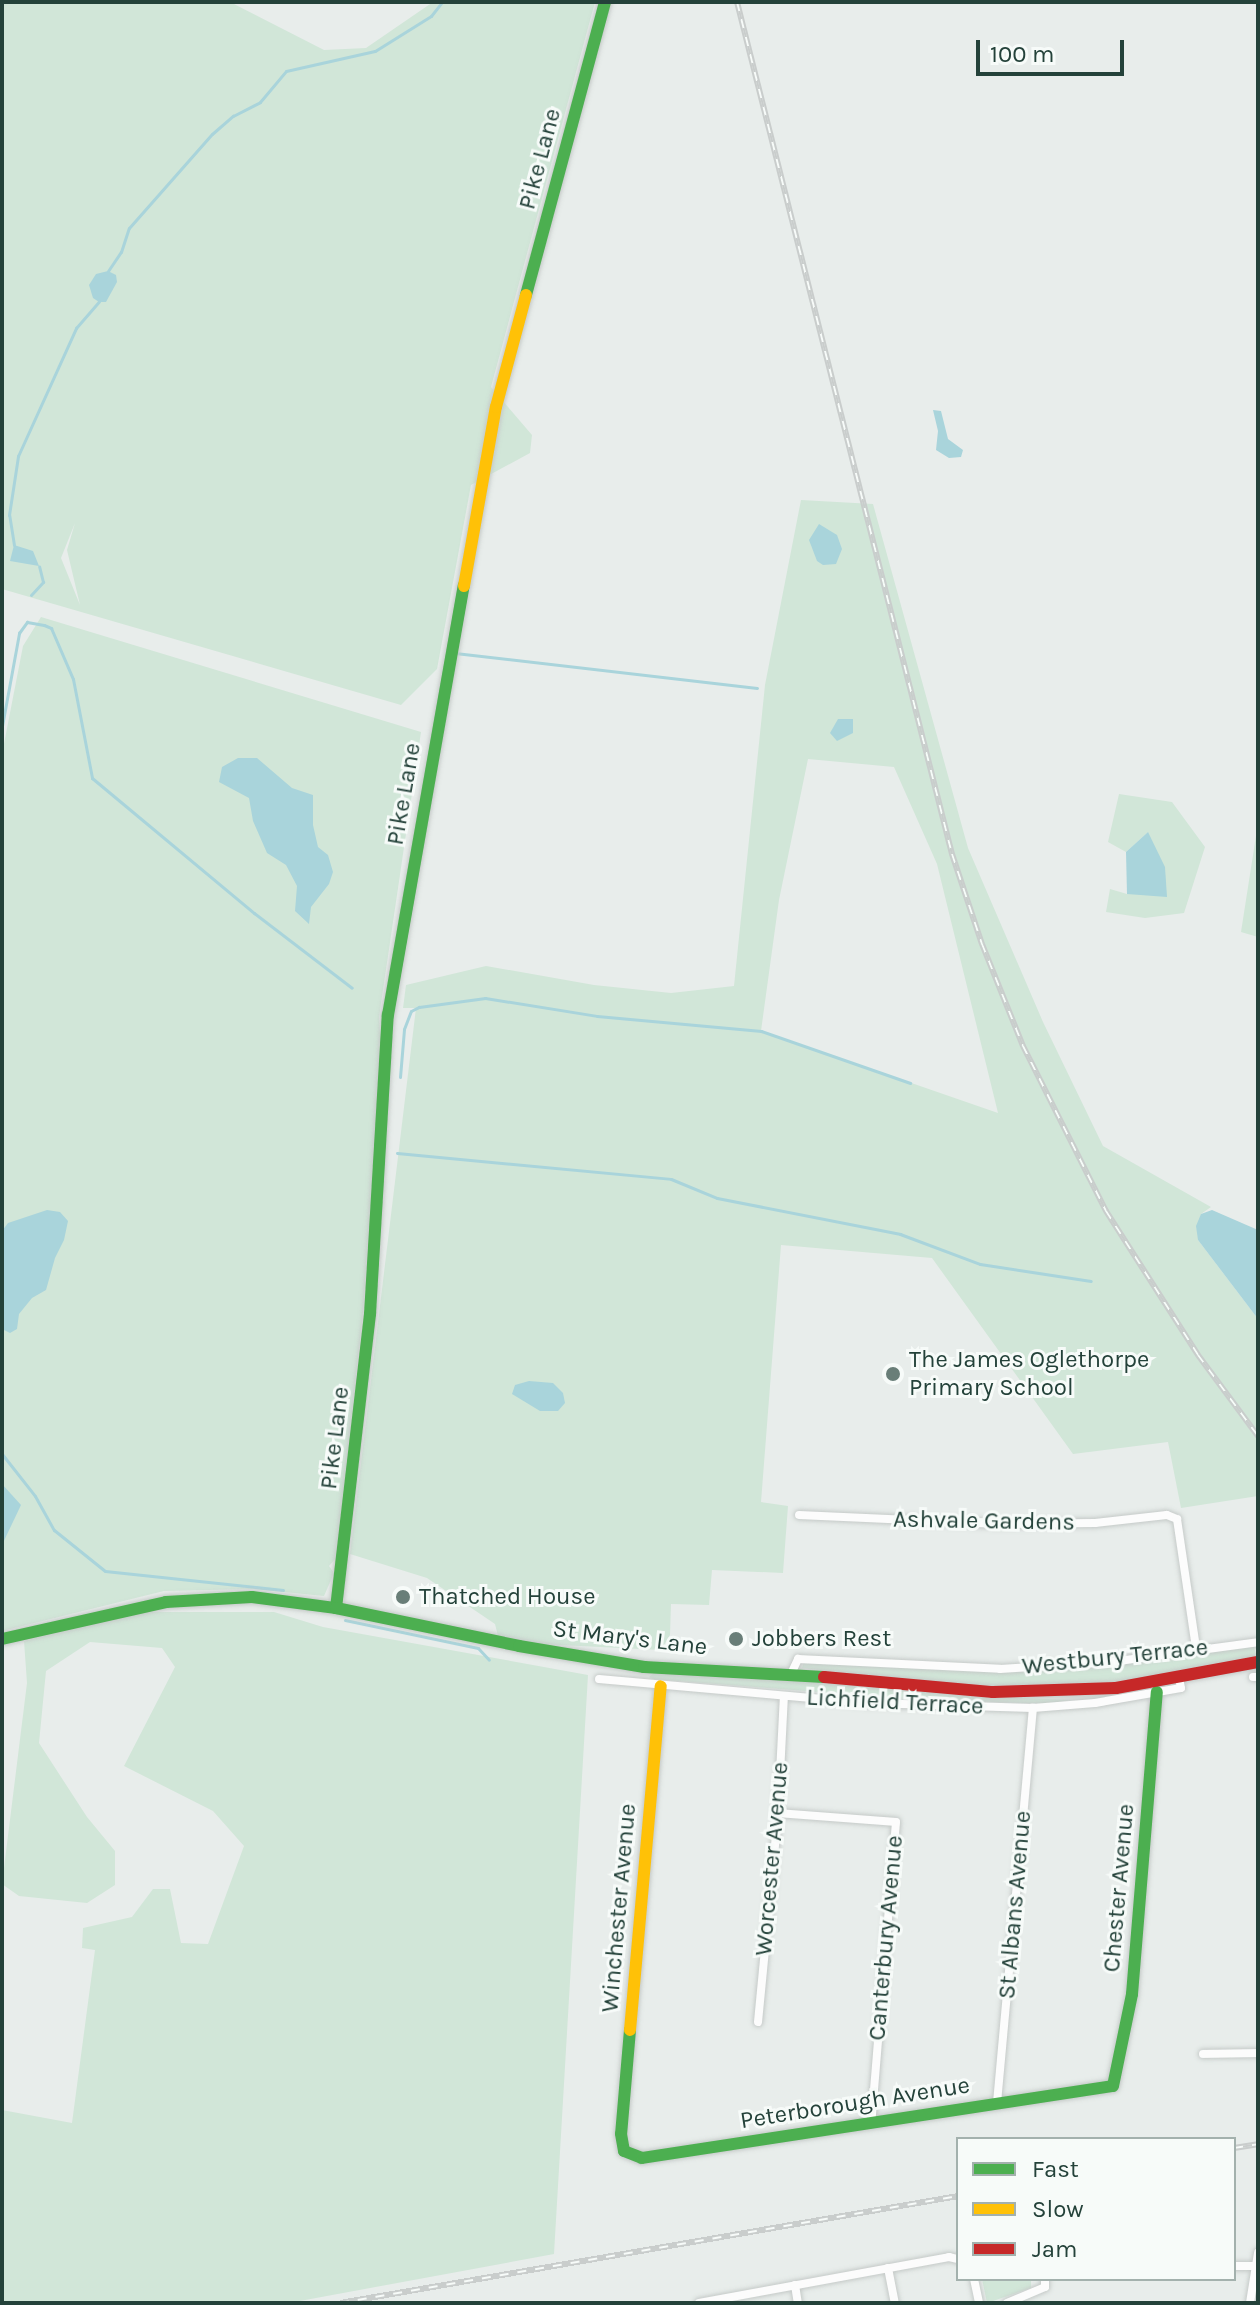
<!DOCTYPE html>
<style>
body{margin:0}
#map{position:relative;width:1260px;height:2305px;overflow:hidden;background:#e8edeb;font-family:Karla,sans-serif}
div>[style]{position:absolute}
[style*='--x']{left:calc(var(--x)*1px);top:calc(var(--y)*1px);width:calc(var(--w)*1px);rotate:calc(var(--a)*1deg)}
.green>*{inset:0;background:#d1e6d8}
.water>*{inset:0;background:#a9d4db}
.stream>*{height:3px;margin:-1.5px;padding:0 1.5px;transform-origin:1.5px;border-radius:1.5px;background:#a9d4db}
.roads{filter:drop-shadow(0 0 2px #c5cac8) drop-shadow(0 0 2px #c5cac8)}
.street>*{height:8px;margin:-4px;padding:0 4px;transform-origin:4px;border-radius:4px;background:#fcfcfc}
.fast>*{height:12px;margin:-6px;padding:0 6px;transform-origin:6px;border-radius:6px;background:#4caf50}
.slow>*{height:12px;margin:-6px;padding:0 6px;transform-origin:6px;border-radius:6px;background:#ffc107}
.jam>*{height:12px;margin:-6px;padding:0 6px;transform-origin:6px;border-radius:6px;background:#c62828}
.rail>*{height:6px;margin-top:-3px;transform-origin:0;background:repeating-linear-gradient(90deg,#f7fbf9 0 9px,#c9cdcc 0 18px);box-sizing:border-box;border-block:2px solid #c9cdcc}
.dots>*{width:22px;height:22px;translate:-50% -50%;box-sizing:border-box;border:4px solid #f7fbf9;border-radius:50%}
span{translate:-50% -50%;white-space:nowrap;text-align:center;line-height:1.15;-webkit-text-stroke:6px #f7fbf9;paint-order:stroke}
.street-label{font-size:24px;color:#24423a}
.poi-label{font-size:24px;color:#24423a}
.left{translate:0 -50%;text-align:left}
.frame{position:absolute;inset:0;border:4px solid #24423a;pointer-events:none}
.legend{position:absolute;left:956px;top:2137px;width:280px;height:144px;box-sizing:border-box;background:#f7fbf9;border:2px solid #a3b1ad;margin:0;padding:10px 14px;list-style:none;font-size:24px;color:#24423a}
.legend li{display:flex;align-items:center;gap:16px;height:40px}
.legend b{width:40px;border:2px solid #a3b1ad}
.scale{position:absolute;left:976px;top:40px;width:148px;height:36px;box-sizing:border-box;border:4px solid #24423a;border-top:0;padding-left:10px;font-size:24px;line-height:28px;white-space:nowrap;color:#24423a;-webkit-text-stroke:6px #f7fbf9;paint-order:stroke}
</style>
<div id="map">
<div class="green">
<i style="clip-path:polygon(evenodd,2px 2px,230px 2px,324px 50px,366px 48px,433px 2px,595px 2px,491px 387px,532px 435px,530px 453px,471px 485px,437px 669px,401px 705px,2px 589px,2px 2px,75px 523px,67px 550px,80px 605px,61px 558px,75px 523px)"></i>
<i style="clip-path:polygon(evenodd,801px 500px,873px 504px,968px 848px,1043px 1022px,1103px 1146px,1211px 1207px,1201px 1214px,1198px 1240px,1258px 1319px,1258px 1496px,1181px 1508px,1168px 1442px,1073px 1454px,932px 1258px,781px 1245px,761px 1502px,788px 1506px,783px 1573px,712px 1570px,709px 1605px,671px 1604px,670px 1635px,661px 1650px,540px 1644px,498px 1636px,495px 1624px,427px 1578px,350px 1554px,416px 1008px,403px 1008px,406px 985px,486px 966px,594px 985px,671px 993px,734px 986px,765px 685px,801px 500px,808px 759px,894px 767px,937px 864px,998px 1113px,761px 1031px,779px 900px,808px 759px)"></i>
<i style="clip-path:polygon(41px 617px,421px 732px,379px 1017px,381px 1053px,363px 1312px,336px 1558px,329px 1566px,334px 1573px,324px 1596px,254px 1589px,164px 1591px,2px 1631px,2px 754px,23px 646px)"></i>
<i style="clip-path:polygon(1119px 794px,1172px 802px,1205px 847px,1184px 913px,1145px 918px,1106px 912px,1110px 889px,1127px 894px,1148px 832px,1126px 852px,1108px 842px)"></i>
<i style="clip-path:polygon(1258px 823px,1258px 937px,1241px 932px)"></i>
<i style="clip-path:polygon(139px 1612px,274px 1612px,323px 1627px,588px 1675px,554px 2254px,289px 2303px,2px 2303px,2px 2110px,72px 2123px,95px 1950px,82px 1948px,83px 1928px,132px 1917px,153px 1889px,170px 1889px,181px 1943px,208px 1944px,244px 1846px,213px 1811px,124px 1766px,175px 1667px,162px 1648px,90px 1642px,46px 1671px,39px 1743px,87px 1817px,115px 1851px,115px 1885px,87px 1903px,19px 1896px,2px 1884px,27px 1683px,24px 1641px)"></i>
<i style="clip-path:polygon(1247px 1644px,1254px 1647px,1256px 1654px,1252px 1660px,1129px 1682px,990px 1688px,802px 1668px,804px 1662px,1003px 1672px,1093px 1668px)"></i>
<i style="clip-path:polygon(654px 1673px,788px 1678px,978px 1696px,1069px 1700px,1051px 1704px,907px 1699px,653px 1679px,649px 1677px)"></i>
<i style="clip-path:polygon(982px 2279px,1031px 2279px,1031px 2288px,987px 2303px)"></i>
</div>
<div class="water">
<i style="clip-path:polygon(108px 271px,116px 275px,117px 282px,106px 302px,99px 302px,93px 298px,89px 285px,96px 274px)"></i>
<i style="clip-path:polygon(933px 410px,941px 411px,948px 439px,963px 450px,961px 457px,949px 458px,936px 450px,938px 431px)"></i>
<i style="clip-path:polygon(819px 524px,837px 535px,842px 549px,836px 564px,823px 565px,817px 561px,809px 540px)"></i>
<i style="clip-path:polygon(14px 545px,33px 551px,39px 566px,10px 561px)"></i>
<i style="clip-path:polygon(838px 719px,853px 719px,853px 733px,837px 741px,830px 733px)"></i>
<i style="clip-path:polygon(238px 758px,257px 758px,292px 788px,313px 795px,313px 825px,318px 847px,328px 855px,333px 872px,329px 884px,311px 907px,309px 924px,295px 911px,297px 886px,286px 865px,267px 853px,253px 821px,249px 798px,219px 782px,222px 767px)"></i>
<i style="clip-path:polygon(1148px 832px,1165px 867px,1167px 897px,1127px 894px,1126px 852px)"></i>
<i style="clip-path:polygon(47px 1210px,60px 1212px,68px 1221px,64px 1240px,55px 1258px,46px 1290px,32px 1298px,19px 1314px,17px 1329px,10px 1333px,2px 1329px,2px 1231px,8px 1223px)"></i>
<i style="clip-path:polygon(1212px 1210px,1258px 1230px,1258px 1319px,1198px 1240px,1196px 1226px,1201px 1214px)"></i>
<i style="clip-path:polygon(529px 1381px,553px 1383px,563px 1393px,565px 1403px,558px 1411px,540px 1411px,512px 1394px,515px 1385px)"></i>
<i style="clip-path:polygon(2px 1484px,21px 1505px,2px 1545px)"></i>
</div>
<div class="stream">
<i style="--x:108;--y:271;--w:23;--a:-56"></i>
<i style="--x:121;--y:252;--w:25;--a:-72"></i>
<i style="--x:129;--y:228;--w:125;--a:-48.6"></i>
<i style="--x:212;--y:134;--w:28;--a:-41"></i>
<i style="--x:233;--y:116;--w:30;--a:-27"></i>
<i style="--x:260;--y:102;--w:40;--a:-50"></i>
<i style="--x:286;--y:71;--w:91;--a:-12.7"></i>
<i style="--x:375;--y:51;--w:66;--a:-32"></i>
<i style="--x:431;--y:16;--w:18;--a:-52"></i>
<i style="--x:14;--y:545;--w:30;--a:-99"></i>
<i style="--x:9;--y:515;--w:60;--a:-81.3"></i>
<i style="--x:18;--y:456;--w:141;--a:-65.6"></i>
<i style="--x:76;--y:328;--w:35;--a:-49"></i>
<i style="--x:31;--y:595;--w:18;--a:-47"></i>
<i style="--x:43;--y:582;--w:16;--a:-104"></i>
<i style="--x:455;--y:653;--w:304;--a:6.6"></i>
<i style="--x:2;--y:726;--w:95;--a:-79.6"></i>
<i style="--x:19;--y:633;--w:14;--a:-54"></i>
<i style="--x:27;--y:622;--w:17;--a:10"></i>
<i style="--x:44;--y:625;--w:8;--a:23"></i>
<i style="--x:51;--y:628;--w:56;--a:66.7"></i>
<i style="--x:73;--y:679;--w:101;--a:79.1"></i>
<i style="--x:92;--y:778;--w:211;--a:39.8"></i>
<i style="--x:254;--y:913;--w:123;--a:37.4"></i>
<i style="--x:400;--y:1077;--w:48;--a:-85.2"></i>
<i style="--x:404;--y:1029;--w:19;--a:-69"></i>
<i style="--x:411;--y:1011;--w:9;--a:-27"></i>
<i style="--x:419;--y:1007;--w:67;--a:-7.8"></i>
<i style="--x:485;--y:998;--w:113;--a:9.1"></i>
<i style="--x:597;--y:1016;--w:165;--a:5.2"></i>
<i style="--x:761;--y:1031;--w:158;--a:19.2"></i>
<i style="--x:397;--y:1153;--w:275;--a:5.4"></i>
<i style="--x:671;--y:1179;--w:50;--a:22.4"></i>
<i style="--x:717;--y:1198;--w:187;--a:11.1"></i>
<i style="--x:900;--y:1234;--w:85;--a:20.6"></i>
<i style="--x:980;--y:1264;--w:112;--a:8.7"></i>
<i style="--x:2;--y:1454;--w:53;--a:51.8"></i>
<i style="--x:35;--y:1496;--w:39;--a:61"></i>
<i style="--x:54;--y:1530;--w:65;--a:38.8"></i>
<i style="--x:105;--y:1571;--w:179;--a:6.1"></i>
<i style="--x:345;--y:1620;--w:136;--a:11.9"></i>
<i style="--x:478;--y:1648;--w:16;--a:47"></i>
</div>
<div class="roads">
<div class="street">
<i style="--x:799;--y:1515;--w:195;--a:2.6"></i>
<i style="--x:994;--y:1524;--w:101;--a:-0.6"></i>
<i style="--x:1095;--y:1523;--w:72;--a:-6.3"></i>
<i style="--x:1167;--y:1515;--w:11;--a:22"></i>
<i style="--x:1177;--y:1519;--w:130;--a:81.6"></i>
<i style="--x:791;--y:1674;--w:17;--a:-65"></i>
<i style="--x:798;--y:1659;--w:202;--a:2.8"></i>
<i style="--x:1000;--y:1669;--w:111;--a:-3.6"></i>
<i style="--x:1111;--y:1662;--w:148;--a:-7.7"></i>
<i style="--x:1253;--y:1677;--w:5;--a:0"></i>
<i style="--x:599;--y:1679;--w:272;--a:5.1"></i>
<i style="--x:870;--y:1703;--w:163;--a:1.8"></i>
<i style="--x:1033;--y:1708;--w:62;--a:-4.6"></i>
<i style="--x:1095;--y:1703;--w:87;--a:-9.9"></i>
<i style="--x:1181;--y:1688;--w:10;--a:-101"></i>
<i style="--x:778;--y:1813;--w:118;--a:4.4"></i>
<i style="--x:896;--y:1822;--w:303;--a:94.7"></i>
<i style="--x:758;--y:2022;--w:210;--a:-84.5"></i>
<i style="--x:778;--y:1813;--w:117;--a:-87.1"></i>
<i style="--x:1203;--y:2054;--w:55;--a:-1"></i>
<i style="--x:997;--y:2103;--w:397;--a:-84.8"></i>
<i style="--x:1234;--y:2266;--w:21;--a:0"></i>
<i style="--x:888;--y:2268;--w:36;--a:79"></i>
<i style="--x:974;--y:2279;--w:25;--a:78"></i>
<i style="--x:795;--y:2285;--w:18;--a:81"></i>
<i style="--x:699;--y:2303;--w:254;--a:-10.4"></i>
<i style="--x:949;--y:2257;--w:9;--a:13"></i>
<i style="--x:1007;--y:2303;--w:41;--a:-22.8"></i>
<i style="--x:1045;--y:2287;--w:8;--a:-90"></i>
<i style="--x:1250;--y:2303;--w:51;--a:-80.9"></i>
</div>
<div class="fast">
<i style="--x:526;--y:295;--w:303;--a:-74.9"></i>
<i style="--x:336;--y:1608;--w:296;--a:-83.4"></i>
<i style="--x:370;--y:1314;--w:300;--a:-86.6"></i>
<i style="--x:388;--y:1015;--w:436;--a:-80"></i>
<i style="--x:2;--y:1639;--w:168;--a:-12.7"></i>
<i style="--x:166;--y:1602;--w:86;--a:-3.3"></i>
<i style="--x:252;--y:1597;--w:85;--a:7.5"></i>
<i style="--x:336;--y:1608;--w:187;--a:11.7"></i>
<i style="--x:519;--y:1646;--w:127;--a:9.5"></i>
<i style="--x:644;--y:1667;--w:180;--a:3.2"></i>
<i style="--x:630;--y:2030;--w:104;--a:94.9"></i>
<i style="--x:621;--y:2134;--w:17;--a:80"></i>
<i style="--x:624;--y:2151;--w:19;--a:21"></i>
<i style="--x:642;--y:2158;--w:476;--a:-8.7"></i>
<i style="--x:1113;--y:2086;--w:94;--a:-78.3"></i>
<i style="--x:1132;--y:1994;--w:303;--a:-85.3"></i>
</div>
<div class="slow">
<i style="--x:464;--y:586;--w:182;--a:-79.9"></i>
<i style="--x:496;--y:407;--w:116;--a:-75"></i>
<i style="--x:630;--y:2030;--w:345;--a:-84.9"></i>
</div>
<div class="jam">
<i style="--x:824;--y:1677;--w:170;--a:5.1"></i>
<i style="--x:993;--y:1692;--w:123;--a:-1.9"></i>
<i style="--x:1116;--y:1688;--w:144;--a:-10.4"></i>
</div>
</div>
<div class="rail">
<i style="--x:737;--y:2;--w:879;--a:75.84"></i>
<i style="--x:952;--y:854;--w:95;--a:71.6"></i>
<i style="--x:982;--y:944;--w:110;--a:68.1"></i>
<i style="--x:1023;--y:1046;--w:185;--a:63.3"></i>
<i style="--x:1106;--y:1211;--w:171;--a:57.4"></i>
<i style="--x:1198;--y:1355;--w:101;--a:53.5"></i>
<i style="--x:1234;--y:2148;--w:24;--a:-9"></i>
<i style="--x:340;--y:2303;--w:627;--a:-9.82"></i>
</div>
<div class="dots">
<i style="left:893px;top:1374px;background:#697e78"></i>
<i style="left:403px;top:1597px;background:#697e78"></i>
<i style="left:736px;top:1639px;background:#697e78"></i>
</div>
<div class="street-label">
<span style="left:540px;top:159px;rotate:-75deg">Pike Lane</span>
<span style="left:404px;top:794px;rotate:-80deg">Pike Lane</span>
<span style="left:335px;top:1438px;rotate:-83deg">Pike Lane</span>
<span style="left:984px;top:1521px;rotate:1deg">Ashvale Gardens</span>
<span style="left:630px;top:1638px;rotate:7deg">St Mary's Lane</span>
<span style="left:1115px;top:1657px;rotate:-6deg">Westbury Terrace</span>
<span style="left:895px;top:1702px;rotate:3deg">Lichfield Terrace</span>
<span style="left:772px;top:1859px;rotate:-85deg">Worcester Avenue</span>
<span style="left:1119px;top:1888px;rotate:-85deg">Chester Avenue</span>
<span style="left:1015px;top:1905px;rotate:-85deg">St Albans Avenue</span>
<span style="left:619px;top:1908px;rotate:-85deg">Winchester Avenue</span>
<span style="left:886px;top:1938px;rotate:-85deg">Canterbury Avenue</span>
<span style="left:855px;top:2103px;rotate:-9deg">Peterborough Avenue</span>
</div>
<div class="poi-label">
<span class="left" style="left:909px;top:1374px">The James Oglethorpe<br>Primary School</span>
<span class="left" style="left:419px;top:1597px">Thatched House</span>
<span class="left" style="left:752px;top:1639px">Jobbers Rest</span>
</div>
<div class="frame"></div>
<ul class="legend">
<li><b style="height:10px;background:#4caf50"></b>Fast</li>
<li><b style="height:10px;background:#ffc107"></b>Slow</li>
<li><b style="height:10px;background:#c62828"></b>Jam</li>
</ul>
<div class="scale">100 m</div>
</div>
